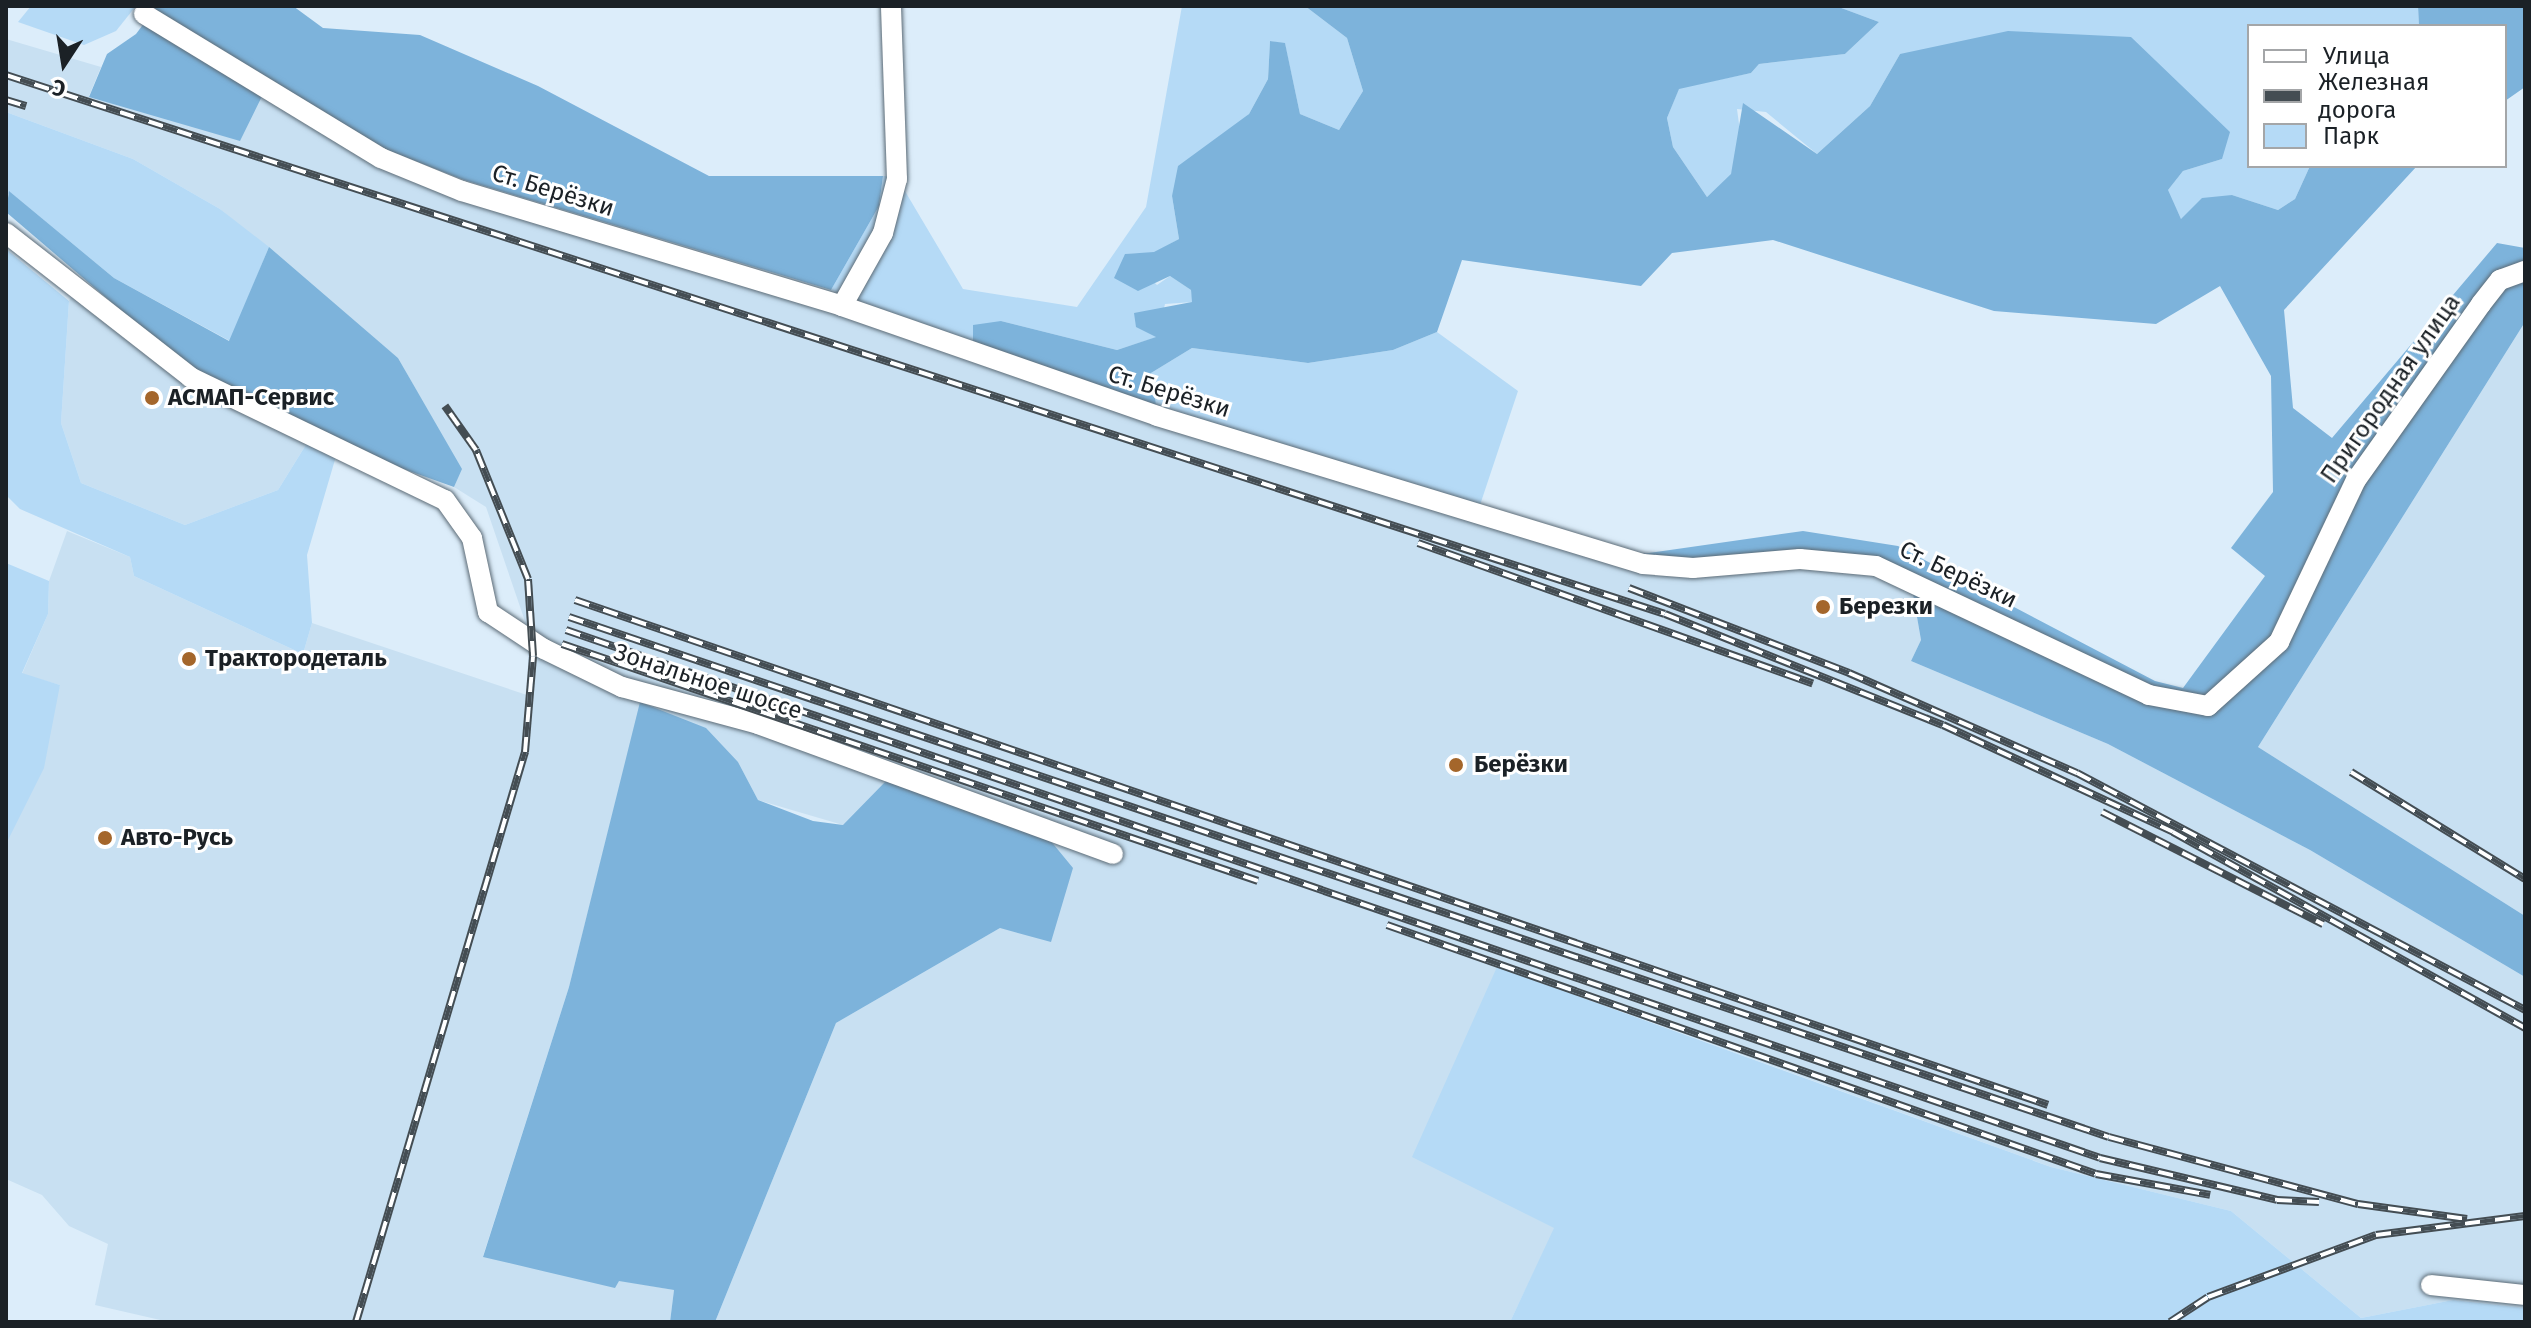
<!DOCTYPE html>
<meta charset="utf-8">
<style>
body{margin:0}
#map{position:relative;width:2531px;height:1328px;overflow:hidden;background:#dcedfa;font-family:"Fira Sans",sans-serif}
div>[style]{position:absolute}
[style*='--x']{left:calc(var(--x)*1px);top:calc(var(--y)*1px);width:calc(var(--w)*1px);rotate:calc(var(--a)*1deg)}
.built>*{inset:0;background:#c8e0f2}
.green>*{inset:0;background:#b5daf6}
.forest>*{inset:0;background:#7db3db}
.roads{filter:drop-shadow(0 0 2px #5c6b76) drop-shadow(0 0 2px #5c6b76)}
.minor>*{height:20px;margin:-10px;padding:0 10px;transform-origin:10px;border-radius:10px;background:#fff}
.rail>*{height:8px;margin-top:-4px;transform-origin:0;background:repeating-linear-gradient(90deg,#fff 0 15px,#444d53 0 30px);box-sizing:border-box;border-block:2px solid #444d53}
.dots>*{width:22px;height:22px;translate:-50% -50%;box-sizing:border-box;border:4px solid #fff;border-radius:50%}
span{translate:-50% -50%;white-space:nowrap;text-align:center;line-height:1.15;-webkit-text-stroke:6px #fff;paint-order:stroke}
.street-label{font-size:24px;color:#1b2126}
.poi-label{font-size:24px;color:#1b2126;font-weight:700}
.left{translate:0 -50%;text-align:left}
.frame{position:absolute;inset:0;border:8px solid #1b2126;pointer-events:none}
.legend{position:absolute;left:2247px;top:24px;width:260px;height:144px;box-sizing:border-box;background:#fff;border:2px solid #a4a6a8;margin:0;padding:10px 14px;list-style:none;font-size:24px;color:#1b2126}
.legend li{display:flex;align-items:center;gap:16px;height:40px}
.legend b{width:40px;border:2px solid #a4a6a8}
.north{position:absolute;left:24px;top:24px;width:80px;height:80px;-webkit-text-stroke:6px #fff;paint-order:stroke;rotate:192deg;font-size:22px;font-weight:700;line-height:32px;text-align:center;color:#1b2126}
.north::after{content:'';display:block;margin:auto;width:28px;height:36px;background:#1b2126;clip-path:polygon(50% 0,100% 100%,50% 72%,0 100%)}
</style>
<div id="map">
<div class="built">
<i style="clip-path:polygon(6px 39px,101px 67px,89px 96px,270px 80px,387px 150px,464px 180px,831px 290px,973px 346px,1635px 555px,1909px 571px,1921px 640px,1911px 661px,2108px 744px,2310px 850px,2525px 977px,2525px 1308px,2453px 1300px,2361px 1318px,2231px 1211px,2051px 1167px,1604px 1005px,1555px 1228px,1510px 1322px,715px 1322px,836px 1023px,1000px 928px,843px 825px,758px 800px,738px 762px,641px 702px,569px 987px,483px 1256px,674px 1290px,670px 1322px,169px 1322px,95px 1305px,108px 1244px,69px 1226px,42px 1195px,6px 1179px,6px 844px,60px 685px,22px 674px,48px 614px,49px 581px,67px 531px,130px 557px,134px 576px,303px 654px,312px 623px,527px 695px,529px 633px,486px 507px,454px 487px,461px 469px,398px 358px,220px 209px,133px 159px,6px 112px)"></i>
<i style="clip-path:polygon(80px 281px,312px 435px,278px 490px,185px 525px,81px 483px,61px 423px,69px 301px)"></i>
<i style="clip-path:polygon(2525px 322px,2525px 916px,2258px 747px)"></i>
</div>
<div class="green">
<i style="clip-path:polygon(31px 6px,136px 6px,116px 31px,84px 45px,18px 22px)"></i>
<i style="clip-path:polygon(1182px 6px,1305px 6px,1347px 38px,1363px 91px,1339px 130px,1300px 114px,1285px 44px,1270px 41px,1268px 79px,1249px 114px,1172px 196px,1179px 239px,1154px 253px,1125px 254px,1157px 285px,1170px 276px,1191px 290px,1193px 302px,1165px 304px,1157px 337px,1117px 350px,1001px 321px,973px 346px,831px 290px,879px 206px,883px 176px,896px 176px,963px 289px,1077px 307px,1146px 207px)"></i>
<i style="clip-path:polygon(1836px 6px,2418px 6px,2419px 26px,2249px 26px,2249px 166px,2310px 166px,2295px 199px,2278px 210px,2232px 195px,2181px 219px,2167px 191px,2183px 171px,2222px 159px,1900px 54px,1870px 106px,1817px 154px,1766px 112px,1737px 109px,1741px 139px,1731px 175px,1707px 197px,1673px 147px,1667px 118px,1679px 88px,1751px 73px,1759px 64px,1845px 54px,1879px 22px)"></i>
<i style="clip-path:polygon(6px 112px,133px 159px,220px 209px,269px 247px,230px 341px,114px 278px,10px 192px,6px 197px)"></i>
<i style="clip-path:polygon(6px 249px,69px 301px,61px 423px,81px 483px,185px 525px,278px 490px,312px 435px,339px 446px,307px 555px,312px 623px,303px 654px,134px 576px,130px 557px,20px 509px,6px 495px)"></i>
<i style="clip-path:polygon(1437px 332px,1518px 391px,1479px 508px,1156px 405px,1150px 389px,1151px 373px,1192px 348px,1308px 363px,1393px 350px)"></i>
<i style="clip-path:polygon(6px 563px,49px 581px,48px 614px,22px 673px,60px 685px,44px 768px,6px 844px)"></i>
<i style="clip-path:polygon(1497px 967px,2051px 1167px,2231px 1211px,2361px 1318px,2453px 1300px,2525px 1308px,2525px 1322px,1510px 1322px,1554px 1228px,1412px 1157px)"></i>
</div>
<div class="forest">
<i style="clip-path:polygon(157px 6px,293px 6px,323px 28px,420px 35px,538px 86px,709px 176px,883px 176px,879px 206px,831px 290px,464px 180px,387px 150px,270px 80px,240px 141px,89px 97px,107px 54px,136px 34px)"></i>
<i style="clip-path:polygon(1305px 6px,1836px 6px,1879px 22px,1845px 54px,1759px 64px,1751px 73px,1679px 89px,1667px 118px,1673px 147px,1707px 197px,1731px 174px,1743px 103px,1817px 154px,1870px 106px,1900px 54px,2008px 31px,2131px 37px,2230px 132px,2222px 159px,2183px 171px,2168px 190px,2181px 219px,2202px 198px,2232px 195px,2278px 210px,2295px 199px,2310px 166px,2417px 166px,2284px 310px,2293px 408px,2332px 438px,2497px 243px,2525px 248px,2525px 322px,2258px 747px,2525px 916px,2525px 977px,2310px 850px,2108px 744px,1911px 661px,1921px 640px,1909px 571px,1635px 555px,1803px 531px,1898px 546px,2155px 681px,2183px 688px,2265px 576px,2231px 548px,2273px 492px,2271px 376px,2220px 286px,2156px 324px,1994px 311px,1773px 240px,1672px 253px,1641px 286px,1462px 260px,1437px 332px,1393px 350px,1308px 363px,1192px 348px,1151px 373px,1156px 405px,973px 346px,973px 325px,1001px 321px,1117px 350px,1156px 337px,1136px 327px,1134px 313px,1192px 302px,1191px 290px,1170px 276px,1138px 291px,1114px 278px,1125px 254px,1154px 252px,1179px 239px,1172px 196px,1178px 166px,1249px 114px,1268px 79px,1270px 41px,1285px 43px,1300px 114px,1339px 130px,1363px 91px,1347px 38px)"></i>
<i style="clip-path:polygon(2418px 6px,2525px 6px,2525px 87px,2505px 101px,2505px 26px,2419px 26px)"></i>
<i style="clip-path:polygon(9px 191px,114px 278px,229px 341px,269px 247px,398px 358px,462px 469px,454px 487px,339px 446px,193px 372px,6px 212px)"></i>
<i style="clip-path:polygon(640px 702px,706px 728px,738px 762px,758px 800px,813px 821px,843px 825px,886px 781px,1045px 834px,1073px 868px,1051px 942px,1000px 928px,836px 1023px,715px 1322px,670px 1322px,674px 1290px,619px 1281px,615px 1288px,483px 1257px,569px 987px)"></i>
</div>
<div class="roads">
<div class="minor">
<i style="--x:144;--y:14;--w:277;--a:31.3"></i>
<i style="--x:381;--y:158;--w:87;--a:22.2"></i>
<i style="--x:462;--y:191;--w:397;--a:16.8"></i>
<i style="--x:842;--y:306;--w:334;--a:19.2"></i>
<i style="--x:1157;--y:416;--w:508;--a:16.94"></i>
<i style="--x:1643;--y:564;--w:50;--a:4.6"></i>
<i style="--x:1693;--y:568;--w:107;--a:-4.8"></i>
<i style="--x:1800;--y:559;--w:76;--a:5.3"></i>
<i style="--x:1876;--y:566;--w:302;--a:25.3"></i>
<i style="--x:2149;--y:695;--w:60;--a:10.6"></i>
<i style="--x:2208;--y:706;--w:96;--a:-42"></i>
<i style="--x:2279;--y:642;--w:179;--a:-64.6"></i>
<i style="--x:2356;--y:480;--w:216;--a:-54.6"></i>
<i style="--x:2481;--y:304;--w:31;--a:-52"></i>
<i style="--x:2500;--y:280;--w:27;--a:-20"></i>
<i style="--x:6;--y:233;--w:234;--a:38"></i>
<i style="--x:190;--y:377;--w:283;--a:25.8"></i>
<i style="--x:445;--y:500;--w:47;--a:54.6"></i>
<i style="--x:472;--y:538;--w:76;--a:77.8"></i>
<i style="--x:488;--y:612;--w:67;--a:33.5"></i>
<i style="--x:544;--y:649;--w:87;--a:26"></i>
<i style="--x:622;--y:687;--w:141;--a:15.2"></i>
<i style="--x:758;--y:724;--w:378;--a:20.1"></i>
<i style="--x:842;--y:306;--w:84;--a:-60.7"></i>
<i style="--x:883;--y:233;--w:56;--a:-75.5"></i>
<i style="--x:897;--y:179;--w:173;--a:-92"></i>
<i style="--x:2431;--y:1285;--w:95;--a:6.1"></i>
</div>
</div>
<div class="rail">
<i style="--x:6;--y:75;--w:1744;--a:18"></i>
<i style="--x:1665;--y:614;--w:299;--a:21.8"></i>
<i style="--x:1943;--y:725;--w:254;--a:24.9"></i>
<i style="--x:2173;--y:832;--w:403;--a:29.1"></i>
<i style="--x:6;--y:100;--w:21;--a:17"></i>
<i style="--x:1418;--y:543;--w:419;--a:19.6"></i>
<i style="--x:1629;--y:588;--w:236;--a:21.1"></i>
<i style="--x:1849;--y:673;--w:249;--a:23.7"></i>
<i style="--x:2077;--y:773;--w:507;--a:27.88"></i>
<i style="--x:575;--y:600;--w:1557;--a:18.92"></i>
<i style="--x:569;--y:617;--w:1625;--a:18.66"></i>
<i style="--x:2109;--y:1137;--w:258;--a:15.1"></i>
<i style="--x:2358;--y:1204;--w:110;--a:7.8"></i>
<i style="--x:566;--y:630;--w:1622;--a:18.99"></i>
<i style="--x:2100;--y:1158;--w:182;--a:13.3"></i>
<i style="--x:2277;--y:1200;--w:42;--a:2.7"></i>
<i style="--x:562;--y:644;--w:735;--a:18.8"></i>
<i style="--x:2351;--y:772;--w:204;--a:31.6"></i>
<i style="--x:2102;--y:812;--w:248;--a:26.9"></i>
<i style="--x:1387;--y:925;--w:751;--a:19.35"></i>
<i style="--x:2096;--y:1174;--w:116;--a:10.4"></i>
<i style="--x:356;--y:1322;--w:595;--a:-73.49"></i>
<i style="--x:525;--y:752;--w:96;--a:-85.2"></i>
<i style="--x:533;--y:656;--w:77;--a:-93.7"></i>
<i style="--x:528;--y:579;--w:139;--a:-112"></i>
<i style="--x:476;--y:450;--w:54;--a:-125.2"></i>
<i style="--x:2170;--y:1322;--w:45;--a:-33.3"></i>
<i style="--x:2208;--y:1297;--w:179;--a:-20.3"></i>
<i style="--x:2376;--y:1235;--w:150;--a:-7.3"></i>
</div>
<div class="dots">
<i style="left:152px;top:398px;background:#a4662b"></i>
<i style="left:1823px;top:607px;background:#a4662b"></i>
<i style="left:189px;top:659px;background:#a4662b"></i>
<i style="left:1456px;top:765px;background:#a4662b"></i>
<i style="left:105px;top:838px;background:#a4662b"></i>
</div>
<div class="street-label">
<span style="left:553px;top:191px;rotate:17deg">Ст. Берёзки</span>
<span style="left:2391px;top:389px;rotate:-55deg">Пригородная улица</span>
<span style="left:1169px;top:392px;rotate:17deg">Ст. Берёзки</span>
<span style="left:1958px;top:575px;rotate:25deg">Ст. Берёзки</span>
<span style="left:708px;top:682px;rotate:18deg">Зональное шоссе</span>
</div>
<div class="poi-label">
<span class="left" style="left:168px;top:398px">АСМАП-Сервис</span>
<span class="left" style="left:1839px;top:607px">Березки</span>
<span class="left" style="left:205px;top:659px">Трактородеталь</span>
<span class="left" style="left:1474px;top:765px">Берёзки</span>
<span class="left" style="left:121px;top:838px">Авто-Русь</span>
</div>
<div class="frame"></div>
<ul class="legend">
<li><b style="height:10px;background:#fff"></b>Улица</li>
<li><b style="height:10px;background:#444d53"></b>Железная дорога</li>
<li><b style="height:22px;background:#b5daf6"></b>Парк</li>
</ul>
<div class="north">С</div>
</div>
